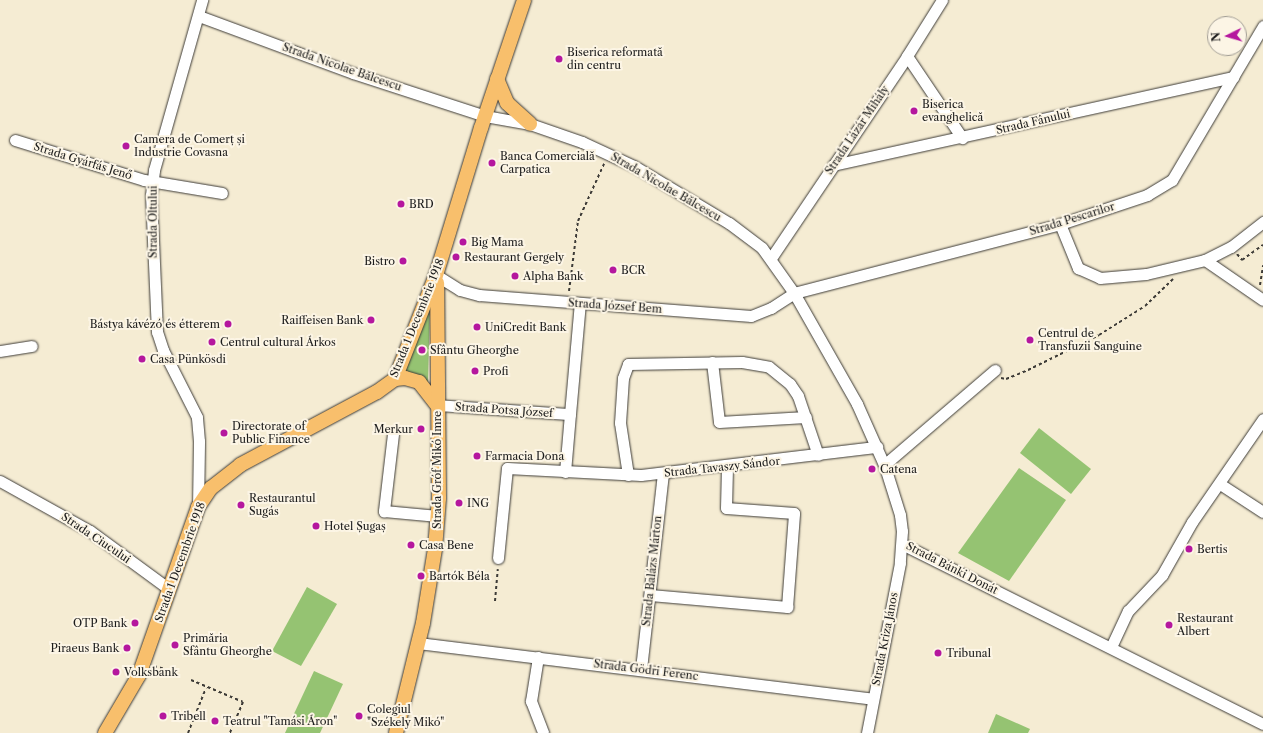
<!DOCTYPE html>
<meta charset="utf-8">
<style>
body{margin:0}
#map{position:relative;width:1263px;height:733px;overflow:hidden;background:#f5ecd3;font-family:"Libre Caslon Text",serif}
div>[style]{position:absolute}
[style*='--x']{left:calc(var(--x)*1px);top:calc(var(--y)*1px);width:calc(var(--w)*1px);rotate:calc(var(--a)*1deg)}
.green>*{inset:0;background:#95c372}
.path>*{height:2px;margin-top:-1px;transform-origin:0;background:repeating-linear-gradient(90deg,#3d3b37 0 3px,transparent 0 6px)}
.roads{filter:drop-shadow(0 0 1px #3d3b37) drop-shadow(0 0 1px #3d3b37)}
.minor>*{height:11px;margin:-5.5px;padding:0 5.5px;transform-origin:5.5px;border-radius:5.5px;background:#fff}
.major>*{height:14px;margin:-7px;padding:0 7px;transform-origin:7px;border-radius:7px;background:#f8bf6c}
.dots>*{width:11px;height:11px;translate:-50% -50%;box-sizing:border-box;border:2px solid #fcf5e5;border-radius:50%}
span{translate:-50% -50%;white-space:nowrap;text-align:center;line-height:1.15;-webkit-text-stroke:4px #fcf5e5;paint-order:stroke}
.poi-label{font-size:11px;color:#1c1c1c}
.left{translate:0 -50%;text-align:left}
.right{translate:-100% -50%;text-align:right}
.street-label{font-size:11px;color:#1c1c1c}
.north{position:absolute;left:1207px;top:16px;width:40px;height:40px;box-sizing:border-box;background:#fcf5e5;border:1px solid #a29e95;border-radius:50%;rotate:265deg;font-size:11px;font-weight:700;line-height:16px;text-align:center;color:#1c1c1c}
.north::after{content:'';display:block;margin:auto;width:14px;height:18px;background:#b5179e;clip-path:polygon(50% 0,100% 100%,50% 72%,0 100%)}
</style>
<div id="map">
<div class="green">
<i style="clip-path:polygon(430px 300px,428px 383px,416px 374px,402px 373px)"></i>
<i style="clip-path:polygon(1039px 428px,1091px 469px,1071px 494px,1020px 453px)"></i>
<i style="clip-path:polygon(1019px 468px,1066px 500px,1009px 581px,958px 553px)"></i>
<i style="clip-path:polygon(307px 587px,337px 604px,301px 666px,272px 651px)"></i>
<i style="clip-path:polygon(314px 671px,343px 684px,320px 733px,285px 733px)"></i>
<i style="clip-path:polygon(996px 714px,1030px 729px,1028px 733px,988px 733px)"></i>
</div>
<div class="path">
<i style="--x:1237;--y:254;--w:8;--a:50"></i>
<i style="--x:1242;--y:260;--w:26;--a:-36"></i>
<i style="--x:1260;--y:285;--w:20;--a:-81"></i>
<i style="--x:569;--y:291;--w:71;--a:-82.7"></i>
<i style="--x:578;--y:221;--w:63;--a:-65.5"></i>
<i style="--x:1001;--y:378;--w:5;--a:11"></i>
<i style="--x:1006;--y:379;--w:24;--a:-22"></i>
<i style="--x:1028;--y:370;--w:79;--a:-26.2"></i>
<i style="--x:1099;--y:335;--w:54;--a:-32.2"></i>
<i style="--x:1145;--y:306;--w:39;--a:-44"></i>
<i style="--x:495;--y:601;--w:32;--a:-85"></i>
<i style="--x:154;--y:666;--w:16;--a:15"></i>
<i style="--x:191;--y:680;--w:56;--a:22.9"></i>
<i style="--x:243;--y:702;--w:34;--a:113"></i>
<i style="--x:188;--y:733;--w:48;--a:-68.2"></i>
</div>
<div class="roads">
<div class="minor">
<i style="--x:199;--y:16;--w:164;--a:20.3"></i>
<i style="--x:353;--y:73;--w:139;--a:18"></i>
<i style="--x:485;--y:116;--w:46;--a:10.1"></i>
<i style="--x:530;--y:124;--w:55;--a:19.1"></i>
<i style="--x:582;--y:142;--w:57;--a:24.8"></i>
<i style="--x:634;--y:166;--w:111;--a:31"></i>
<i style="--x:729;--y:223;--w:41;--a:37.1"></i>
<i style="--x:762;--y:248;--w:55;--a:54.6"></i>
<i style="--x:794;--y:293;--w:128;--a:60.4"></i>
<i style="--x:857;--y:404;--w:69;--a:66"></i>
<i style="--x:885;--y:467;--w:50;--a:72.6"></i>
<i style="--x:900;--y:515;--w:16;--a:83"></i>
<i style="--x:902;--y:531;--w:32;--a:94"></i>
<i style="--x:900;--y:563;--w:173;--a:101"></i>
<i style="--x:907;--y:56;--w:99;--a:56.1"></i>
<i style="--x:15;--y:140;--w:135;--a:17.2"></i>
<i style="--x:144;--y:180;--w:79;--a:9.5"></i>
<i style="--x:833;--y:165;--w:410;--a:-12.4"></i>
<i style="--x:1060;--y:224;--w:48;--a:67.8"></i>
<i style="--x:1078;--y:268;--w:24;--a:24"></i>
<i style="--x:1100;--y:278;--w:46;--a:-5"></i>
<i style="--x:1146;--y:274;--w:61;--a:-13.3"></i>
<i style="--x:1205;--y:260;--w:29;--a:-27"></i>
<i style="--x:1231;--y:247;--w:41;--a:-38"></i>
<i style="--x:771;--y:258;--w:244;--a:-56"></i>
<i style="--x:907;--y:56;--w:66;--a:-58"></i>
<i style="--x:1205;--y:260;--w:70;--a:34.6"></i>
<i style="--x:436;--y:275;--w:28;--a:32"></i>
<i style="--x:460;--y:290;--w:20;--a:15"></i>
<i style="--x:479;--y:295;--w:273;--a:4.4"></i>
<i style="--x:751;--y:316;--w:22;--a:-22"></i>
<i style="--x:771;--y:308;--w:27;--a:-33"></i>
<i style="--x:794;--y:293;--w:275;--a:-14.5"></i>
<i style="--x:1060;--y:224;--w:92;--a:-18.4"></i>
<i style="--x:1147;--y:195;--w:29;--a:-31"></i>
<i style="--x:1172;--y:180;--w:179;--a:-59.4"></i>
<i style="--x:0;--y:351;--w:32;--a:-9"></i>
<i style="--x:712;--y:362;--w:60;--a:83.3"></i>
<i style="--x:719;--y:422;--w:87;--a:-3.3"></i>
<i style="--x:437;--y:405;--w:133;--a:3.9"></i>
<i style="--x:570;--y:414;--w:111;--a:-84.9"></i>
<i style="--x:393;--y:434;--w:78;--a:96.7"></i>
<i style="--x:384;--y:511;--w:54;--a:5.3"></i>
<i style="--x:884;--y:465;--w:146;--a:-40.6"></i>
<i style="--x:565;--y:472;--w:58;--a:-85.1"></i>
<i style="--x:628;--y:475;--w:53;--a:-98.7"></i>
<i style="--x:620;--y:423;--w:45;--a:-86.2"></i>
<i style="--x:623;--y:378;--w:15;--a:-70"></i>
<i style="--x:628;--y:364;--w:114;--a:-1"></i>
<i style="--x:742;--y:362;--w:27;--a:10"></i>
<i style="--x:769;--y:367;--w:27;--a:39"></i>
<i style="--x:790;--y:384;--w:14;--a:56"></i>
<i style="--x:798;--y:396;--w:62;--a:71.3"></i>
<i style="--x:0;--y:481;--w:103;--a:29.1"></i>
<i style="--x:90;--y:531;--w:98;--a:36.3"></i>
<i style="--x:1220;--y:484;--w:51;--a:33.1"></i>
<i style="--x:198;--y:507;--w:66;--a:-89.1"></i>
<i style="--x:199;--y:441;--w:24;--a:-95"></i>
<i style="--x:197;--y:417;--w:75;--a:-116.9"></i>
<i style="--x:163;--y:350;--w:19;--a:-108"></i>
<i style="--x:157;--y:332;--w:137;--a:-92.5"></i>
<i style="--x:151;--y:195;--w:25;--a:-83"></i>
<i style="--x:154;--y:170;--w:177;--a:-74.2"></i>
<i style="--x:902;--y:544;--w:403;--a:26.5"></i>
<i style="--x:498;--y:558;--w:90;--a:-84.3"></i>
<i style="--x:507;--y:468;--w:134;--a:3"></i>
<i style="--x:641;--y:475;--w:238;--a:-6.8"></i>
<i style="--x:650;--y:595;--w:138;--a:5"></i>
<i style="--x:787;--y:607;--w:94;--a:-85.7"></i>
<i style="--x:794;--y:513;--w:68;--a:-175.8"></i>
<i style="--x:726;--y:508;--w:41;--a:-88.6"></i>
<i style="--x:418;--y:643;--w:458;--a:7"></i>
<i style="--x:1111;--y:647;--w:40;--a:-65"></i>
<i style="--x:1128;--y:611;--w:50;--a:-46.6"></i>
<i style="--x:1162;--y:575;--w:61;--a:-60.5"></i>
<i style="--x:1192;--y:522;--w:125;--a:-55.4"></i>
<i style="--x:538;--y:657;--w:45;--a:99"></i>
<i style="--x:531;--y:701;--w:34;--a:69"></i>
<i style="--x:641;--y:669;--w:197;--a:-83.6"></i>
</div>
<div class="major">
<i style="--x:497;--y:79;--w:26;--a:67"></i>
<i style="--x:507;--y:103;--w:31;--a:42"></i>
<i style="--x:395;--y:379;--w:10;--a:-6"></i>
<i style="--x:405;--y:378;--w:15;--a:16"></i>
<i style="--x:419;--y:382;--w:29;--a:52"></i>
<i style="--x:105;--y:733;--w:67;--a:-59.6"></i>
<i style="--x:139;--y:675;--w:178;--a:-70.6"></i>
<i style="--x:198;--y:507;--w:23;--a:-56"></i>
<i style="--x:211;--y:488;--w:37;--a:-38"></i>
<i style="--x:240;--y:465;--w:155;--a:-28.1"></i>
<i style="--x:377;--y:392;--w:22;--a:-36"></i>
<i style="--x:395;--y:379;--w:112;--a:-68.5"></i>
<i style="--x:436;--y:275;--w:154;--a:-73"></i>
<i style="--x:481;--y:128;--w:135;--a:-71.4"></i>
<i style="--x:396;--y:733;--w:113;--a:-76.2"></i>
<i style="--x:423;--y:623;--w:75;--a:-80.8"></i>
<i style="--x:435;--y:549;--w:51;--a:-85.5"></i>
<i style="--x:439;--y:498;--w:215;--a:-90.5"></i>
</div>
</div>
<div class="dots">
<i style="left:559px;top:59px;background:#b5179e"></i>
<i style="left:914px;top:111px;background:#b5179e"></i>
<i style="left:126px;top:146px;background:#b5179e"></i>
<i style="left:492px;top:163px;background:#b5179e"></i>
<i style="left:401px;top:204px;background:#b5179e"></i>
<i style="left:463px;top:242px;background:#b5179e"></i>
<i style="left:456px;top:257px;background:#b5179e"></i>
<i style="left:403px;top:261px;background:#b5179e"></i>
<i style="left:613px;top:270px;background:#b5179e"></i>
<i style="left:515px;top:276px;background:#b5179e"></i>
<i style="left:371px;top:320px;background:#b5179e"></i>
<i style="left:228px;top:324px;background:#b5179e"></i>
<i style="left:477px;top:327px;background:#b5179e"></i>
<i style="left:1030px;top:340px;background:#b5179e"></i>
<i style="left:212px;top:342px;background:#b5179e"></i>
<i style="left:422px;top:350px;background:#b5179e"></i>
<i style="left:142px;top:359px;background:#b5179e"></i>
<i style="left:475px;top:371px;background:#b5179e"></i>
<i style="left:421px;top:429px;background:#b5179e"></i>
<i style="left:224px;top:433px;background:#b5179e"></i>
<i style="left:477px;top:456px;background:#b5179e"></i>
<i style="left:872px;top:469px;background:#b5179e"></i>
<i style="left:459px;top:503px;background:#b5179e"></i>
<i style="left:241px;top:505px;background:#b5179e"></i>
<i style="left:316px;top:526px;background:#b5179e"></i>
<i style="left:411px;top:545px;background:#b5179e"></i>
<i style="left:1189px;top:549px;background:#b5179e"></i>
<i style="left:421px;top:576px;background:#b5179e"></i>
<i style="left:135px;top:623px;background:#b5179e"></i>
<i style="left:1169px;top:625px;background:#b5179e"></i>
<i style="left:175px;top:645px;background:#b5179e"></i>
<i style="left:127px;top:648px;background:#b5179e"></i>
<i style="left:938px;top:653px;background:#b5179e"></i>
<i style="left:116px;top:672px;background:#b5179e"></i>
<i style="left:163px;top:716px;background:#b5179e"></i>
<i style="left:359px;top:716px;background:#b5179e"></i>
<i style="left:215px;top:721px;background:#b5179e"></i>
</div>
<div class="poi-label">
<span class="left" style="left:567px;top:59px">Biserica reformată<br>din centru</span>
<span class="left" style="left:922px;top:111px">Biserica<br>evanghelică</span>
<span class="left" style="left:134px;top:146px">Camera de Comerț și<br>Industrie Covasna</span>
<span class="left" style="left:500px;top:163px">Banca Comercială<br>Carpatica</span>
<span class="left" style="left:409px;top:204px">BRD</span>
<span class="left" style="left:471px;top:242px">Big Mama</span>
<span class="left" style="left:464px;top:257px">Restaurant Gergely</span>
<span class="right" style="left:395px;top:261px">Bistro</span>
<span class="left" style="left:621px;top:270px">BCR</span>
<span class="left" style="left:523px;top:276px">Alpha Bank</span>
<span class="right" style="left:363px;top:320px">Raiffeisen Bank</span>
<span class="right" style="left:220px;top:324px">Bástya kávézó és étterem</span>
<span class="left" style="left:485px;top:327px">UniCredit Bank</span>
<span class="left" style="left:1038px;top:340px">Centrul de<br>Transfuzii Sanguine</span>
<span class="left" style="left:220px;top:342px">Centrul cultural Árkos</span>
<span class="left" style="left:430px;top:350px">Sfântu Gheorghe</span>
<span class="left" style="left:150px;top:359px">Casa Pünkösdi</span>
<span class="left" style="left:483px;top:371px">Profi</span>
<span class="left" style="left:232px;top:433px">Directorate of<br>Public Finance</span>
<span class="right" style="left:413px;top:429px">Merkur</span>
<span class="left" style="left:485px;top:456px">Farmacia Dona</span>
<span class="left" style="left:880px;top:469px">Catena</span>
<span class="left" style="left:249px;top:505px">Restaurantul<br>Sugás</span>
<span class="left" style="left:467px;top:503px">ING</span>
<span class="left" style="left:324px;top:526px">Hotel Șugaș</span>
<span class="left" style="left:419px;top:545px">Casa Bene</span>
<span class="left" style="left:1197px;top:549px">Bertis</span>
<span class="left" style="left:429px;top:576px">Bartók Béla</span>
<span class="left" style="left:1177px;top:625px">Restaurant<br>Albert</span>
<span class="right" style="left:127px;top:623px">OTP Bank</span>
<span class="left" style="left:183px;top:645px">Primăria<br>Sfântu Gheorghe</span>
<span class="right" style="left:119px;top:648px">Piraeus Bank</span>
<span class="left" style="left:946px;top:653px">Tribunal</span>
<span class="left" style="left:124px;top:672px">Volksbank</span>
<span class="left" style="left:367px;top:716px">Colegiul<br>"Székely Mikó"</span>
<span class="left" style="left:171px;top:716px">Tribell</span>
<span class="left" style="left:223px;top:721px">Teatrul "Tamási Áron"</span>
</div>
<div class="street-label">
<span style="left:342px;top:67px;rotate:19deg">Strada Nicolae Bălcescu</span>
<span style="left:1033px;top:122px;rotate:-13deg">Strada Fânului</span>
<span style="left:857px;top:130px;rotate:-56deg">Strada Lázár Mihály</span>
<span style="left:83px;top:161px;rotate:17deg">Strada Gyárfás Jenő</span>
<span style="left:666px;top:187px;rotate:30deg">Strada Nicolae Bălcescu</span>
<span style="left:1072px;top:219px;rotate:-17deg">Strada Pescarilor</span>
<span style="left:153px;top:222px;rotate:-90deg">Strada Oltului</span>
<span style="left:615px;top:306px;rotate:4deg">Strada József Bem</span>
<span style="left:417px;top:318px;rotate:-68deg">Strada 1 Decembrie 1918</span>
<span style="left:504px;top:410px;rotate:4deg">Strada Potsa József</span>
<span style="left:722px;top:467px;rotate:-6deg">Strada Tavaszy Sándor</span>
<span style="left:437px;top:470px;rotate:-90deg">Strada Gróf Mikó Imre</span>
<span style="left:96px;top:538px;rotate:34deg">Strada Ciucului</span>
<span style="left:180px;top:562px;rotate:-70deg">Strada 1 Decembrie 1918</span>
<span style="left:952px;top:568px;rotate:27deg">Strada Bánki Donát</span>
<span style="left:652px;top:571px;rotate:-84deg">Strada Balázs Márton</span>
<span style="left:885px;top:639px;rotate:-79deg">Strada Kriza János</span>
<span style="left:646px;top:670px;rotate:7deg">Strada Gödri Ferenc</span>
</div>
<div class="north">N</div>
</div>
